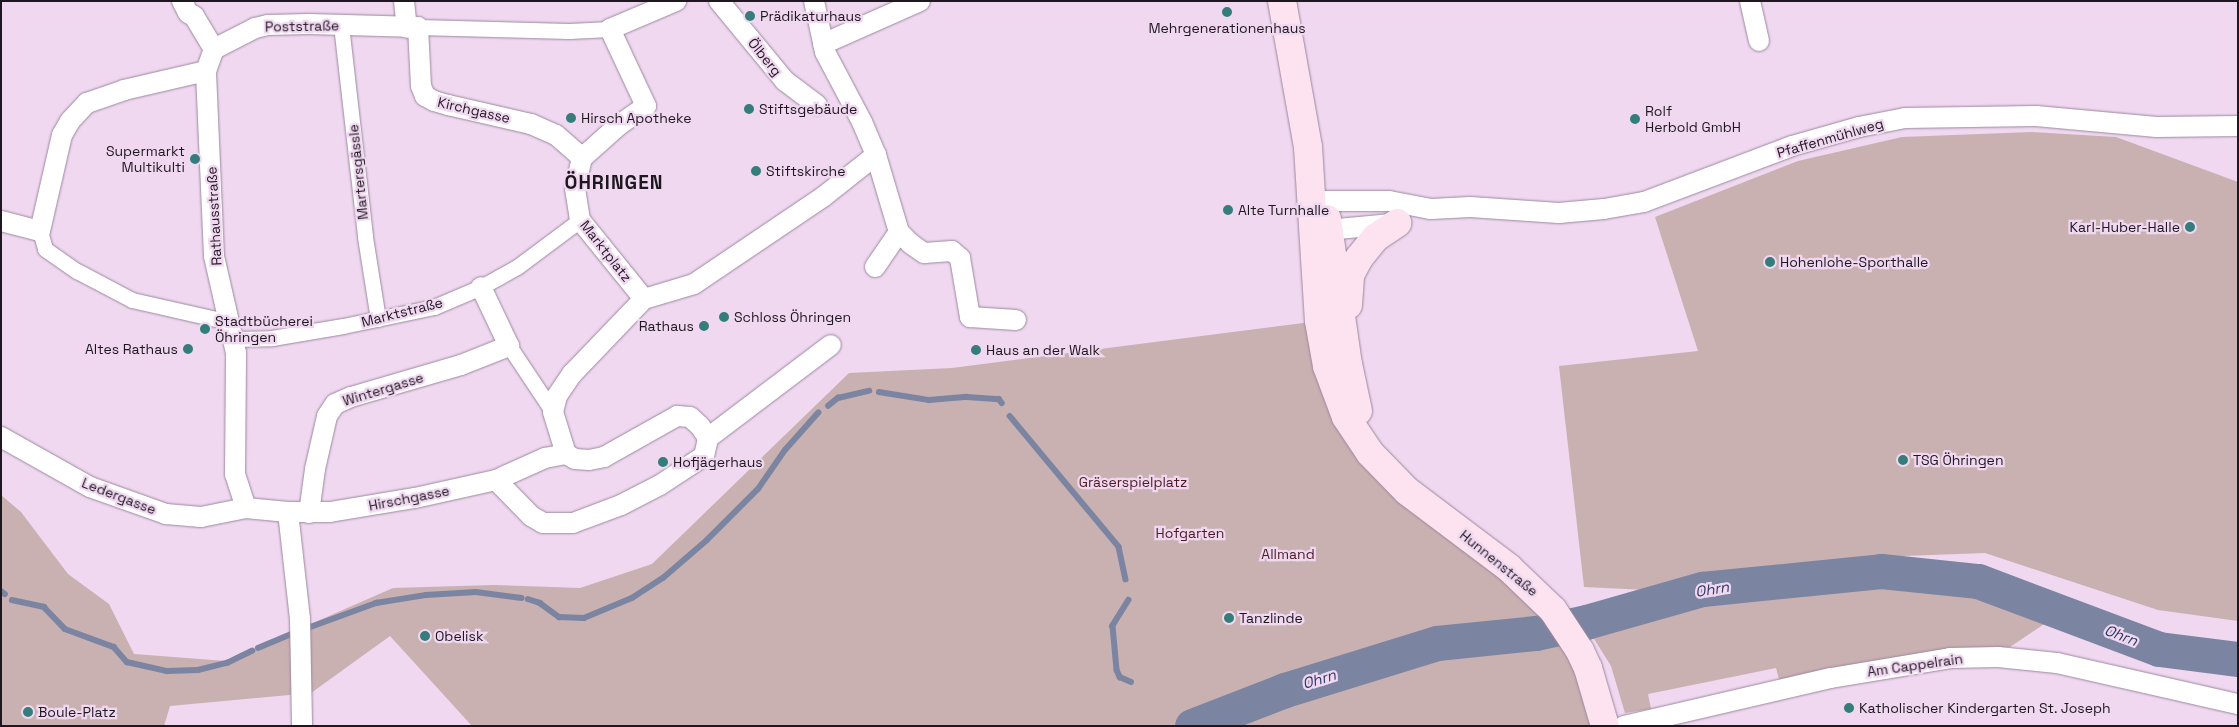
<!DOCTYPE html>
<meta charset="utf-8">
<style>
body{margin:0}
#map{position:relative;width:2239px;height:727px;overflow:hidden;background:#efd8f0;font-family:"Space Grotesk",sans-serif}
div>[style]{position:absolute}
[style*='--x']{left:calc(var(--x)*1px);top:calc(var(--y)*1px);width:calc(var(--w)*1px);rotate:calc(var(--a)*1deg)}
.green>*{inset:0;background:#c9b0b1}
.stream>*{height:5.5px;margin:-2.75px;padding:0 2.75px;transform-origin:2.75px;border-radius:2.75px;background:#7b84a1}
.river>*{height:35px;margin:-17.5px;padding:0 17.5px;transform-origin:17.5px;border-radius:17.5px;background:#7b84a1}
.roads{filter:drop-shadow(0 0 1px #9c889e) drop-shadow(0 0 1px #9c889e)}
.pedestrian>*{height:15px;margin:-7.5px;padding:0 7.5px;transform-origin:7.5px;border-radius:7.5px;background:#fff}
.minor>*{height:20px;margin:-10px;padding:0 10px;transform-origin:10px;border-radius:10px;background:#fff}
.secondary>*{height:28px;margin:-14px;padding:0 14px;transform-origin:14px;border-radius:14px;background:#fce3ef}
.dots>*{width:14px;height:14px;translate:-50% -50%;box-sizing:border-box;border:2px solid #efd8f0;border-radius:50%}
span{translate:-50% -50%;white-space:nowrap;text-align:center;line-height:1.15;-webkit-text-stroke:4.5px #efd8f0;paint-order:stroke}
.poi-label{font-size:14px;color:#1f171f}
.left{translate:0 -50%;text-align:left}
.right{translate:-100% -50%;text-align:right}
.street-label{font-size:14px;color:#1f171f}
.park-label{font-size:14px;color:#4c1a20}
.water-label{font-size:15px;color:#2e3964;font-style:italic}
.district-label{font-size:19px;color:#1f171f;font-weight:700;letter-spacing:1px}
.frame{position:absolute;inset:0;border:2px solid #1f171f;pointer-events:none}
</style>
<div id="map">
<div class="green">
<i style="clip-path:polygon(2032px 132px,2116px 137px,2238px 182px,2238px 621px,2158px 610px,1985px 553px,1877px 557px,1762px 572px,1647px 590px,1584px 587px,1559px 366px,1698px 351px,1655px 217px,1798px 161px,1902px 137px)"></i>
<i style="clip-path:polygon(1319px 321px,1346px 417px,1523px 587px,1614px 726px,472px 726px,390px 636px,311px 693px,170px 706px,164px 726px,1px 726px,1px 495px,21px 512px,68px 574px,109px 604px,134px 654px,226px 661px,393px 588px,494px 585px,580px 588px,652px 564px,849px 373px,952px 368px)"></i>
<i style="clip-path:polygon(1880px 577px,1981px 590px,2053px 618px,2010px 647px,1948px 650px,1780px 683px,1776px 668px,1648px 694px,1651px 709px,1625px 713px,1611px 666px,1586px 626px,1767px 587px)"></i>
</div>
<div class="stream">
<i style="--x:879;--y:392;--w:51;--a:9.1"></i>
<i style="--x:929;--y:400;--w:38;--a:-5"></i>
<i style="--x:967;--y:397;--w:32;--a:4"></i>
<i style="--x:999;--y:399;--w:5;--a:53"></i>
<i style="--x:828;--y:406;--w:13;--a:-39"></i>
<i style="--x:838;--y:398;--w:32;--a:-13"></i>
<i style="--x:1010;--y:416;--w:170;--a:50.2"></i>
<i style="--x:1119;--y:547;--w:33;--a:78"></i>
<i style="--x:1;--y:591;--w:5;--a:37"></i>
<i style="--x:528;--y:599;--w:13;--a:18"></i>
<i style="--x:540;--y:603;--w:24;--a:36"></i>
<i style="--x:559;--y:617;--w:25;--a:2"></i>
<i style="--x:584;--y:618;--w:52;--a:-22.6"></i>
<i style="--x:632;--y:598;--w:37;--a:-33"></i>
<i style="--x:663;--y:578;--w:58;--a:-40.8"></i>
<i style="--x:707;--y:540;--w:72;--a:-45"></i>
<i style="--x:758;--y:489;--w:47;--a:-55.3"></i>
<i style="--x:785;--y:450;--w:50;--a:-48.3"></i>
<i style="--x:12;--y:600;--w:33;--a:12"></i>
<i style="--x:44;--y:607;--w:30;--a:46"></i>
<i style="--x:65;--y:629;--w:52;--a:20.2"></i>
<i style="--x:114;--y:647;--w:20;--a:49"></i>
<i style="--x:127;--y:662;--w:41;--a:12.7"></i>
<i style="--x:167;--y:671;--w:31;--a:-2"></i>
<i style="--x:198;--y:670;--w:30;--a:-14"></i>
<i style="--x:227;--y:663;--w:28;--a:-26"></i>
<i style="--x:1129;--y:600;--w:31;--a:122"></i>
<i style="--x:1113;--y:626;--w:44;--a:84.8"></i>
<i style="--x:1117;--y:670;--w:8;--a:67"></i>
<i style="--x:1120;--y:677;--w:12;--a:24"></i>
<i style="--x:305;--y:629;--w:76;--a:-20.1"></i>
<i style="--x:376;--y:603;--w:51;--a:-9.1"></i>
<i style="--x:426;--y:595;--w:50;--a:-3.4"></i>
<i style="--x:476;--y:592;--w:46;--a:7.4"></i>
<i style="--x:258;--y:648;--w:41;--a:-22.8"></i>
</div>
<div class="river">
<i style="--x:1192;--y:726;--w:100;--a:-21.2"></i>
<i style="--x:1285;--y:690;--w:159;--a:-17.2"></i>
<i style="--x:1437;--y:643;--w:100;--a:-5.8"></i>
<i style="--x:1536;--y:633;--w:51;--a:-12.4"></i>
<i style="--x:1586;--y:622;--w:121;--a:-15.9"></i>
<i style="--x:1702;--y:589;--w:180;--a:-5.7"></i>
<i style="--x:1881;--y:571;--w:98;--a:5.9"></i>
<i style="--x:1978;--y:581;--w:193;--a:20.6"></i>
<i style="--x:2159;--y:649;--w:80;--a:7.2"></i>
</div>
<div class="roads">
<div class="pedestrian">
<i style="--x:341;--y:25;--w:213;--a:83.5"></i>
<i style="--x:365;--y:237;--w:83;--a:81"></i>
<i style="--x:418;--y:27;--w:151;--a:1.5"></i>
<i style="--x:569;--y:31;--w:41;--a:-2.8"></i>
<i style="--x:40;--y:231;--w:19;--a:74"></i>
<i style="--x:45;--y:249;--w:39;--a:35"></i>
<i style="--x:77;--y:271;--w:62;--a:27.8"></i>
<i style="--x:132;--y:300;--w:99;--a:12.8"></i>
<i style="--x:233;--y:339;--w:39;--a:-1"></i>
<i style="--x:272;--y:338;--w:72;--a:-9.6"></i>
<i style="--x:343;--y:326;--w:93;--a:-11.8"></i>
<i style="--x:434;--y:307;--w:51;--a:-23.1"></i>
<i style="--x:481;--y:287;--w:41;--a:-29.1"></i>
<i style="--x:517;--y:267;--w:79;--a:-36.7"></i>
<i style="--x:509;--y:346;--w:79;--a:56.3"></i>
</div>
<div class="minor">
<i style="--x:182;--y:1;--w:13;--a:63"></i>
<i style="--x:188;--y:13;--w:7;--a:27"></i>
<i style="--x:194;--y:16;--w:39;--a:59"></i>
<i style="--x:404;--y:1;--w:27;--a:84"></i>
<i style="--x:719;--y:1;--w:104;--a:50.5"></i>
<i style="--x:785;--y:81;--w:40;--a:37"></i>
<i style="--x:814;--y:1;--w:52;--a:77.8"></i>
<i style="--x:825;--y:52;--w:79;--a:62.1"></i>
<i style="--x:862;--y:122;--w:36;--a:67"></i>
<i style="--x:876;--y:155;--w:80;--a:73.4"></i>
<i style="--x:899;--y:232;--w:17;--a:45"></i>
<i style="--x:911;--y:244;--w:16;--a:35"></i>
<i style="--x:924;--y:253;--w:28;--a:-4"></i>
<i style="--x:952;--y:251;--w:11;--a:41"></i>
<i style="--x:960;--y:258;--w:60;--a:80.4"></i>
<i style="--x:970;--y:317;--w:46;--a:3.7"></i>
<i style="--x:1750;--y:1;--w:41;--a:77.3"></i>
<i style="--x:823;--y:44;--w:106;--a:-23.9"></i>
<i style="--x:1311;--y:201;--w:78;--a:0"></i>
<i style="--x:1389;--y:201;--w:43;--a:10.8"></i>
<i style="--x:1431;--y:209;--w:39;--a:-3"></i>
<i style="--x:1470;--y:207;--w:89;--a:3.9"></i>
<i style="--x:1559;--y:213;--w:45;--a:-5.1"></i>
<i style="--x:1604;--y:209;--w:41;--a:-9.9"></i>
<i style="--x:1644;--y:202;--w:158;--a:-20.7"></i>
<i style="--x:1792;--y:146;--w:70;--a:-15.8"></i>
<i style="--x:1859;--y:127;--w:47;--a:-11.1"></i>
<i style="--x:1905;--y:118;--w:131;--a:-0.9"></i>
<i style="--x:2036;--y:116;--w:121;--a:5.2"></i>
<i style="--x:2156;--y:127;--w:82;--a:-0.7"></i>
<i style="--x:1;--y:221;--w:40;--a:14.4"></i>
<i style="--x:40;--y:231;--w:98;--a:-77.1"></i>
<i style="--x:62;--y:135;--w:16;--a:-60"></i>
<i style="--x:70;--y:121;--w:25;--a:-47"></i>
<i style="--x:87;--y:103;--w:39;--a:-19"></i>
<i style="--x:124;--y:90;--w:84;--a:-13"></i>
<i style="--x:1316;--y:231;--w:76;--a:-5.3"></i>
<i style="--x:875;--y:267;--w:42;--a:-55.6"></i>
<i style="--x:644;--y:299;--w:102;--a:-129"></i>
<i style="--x:580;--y:220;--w:32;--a:-99"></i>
<i style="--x:575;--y:188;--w:31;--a:-77"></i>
<i style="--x:582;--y:158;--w:50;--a:-41.7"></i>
<i style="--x:619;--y:125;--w:33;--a:-35"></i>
<i style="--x:646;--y:106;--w:85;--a:-115.1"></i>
<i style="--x:610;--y:29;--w:72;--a:-23"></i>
<i style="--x:1;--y:437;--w:102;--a:29.3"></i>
<i style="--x:90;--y:487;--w:81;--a:19.6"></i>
<i style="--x:166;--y:514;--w:35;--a:5"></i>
<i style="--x:201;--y:517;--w:46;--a:-11.3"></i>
<i style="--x:246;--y:508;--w:42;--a:5.4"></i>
<i style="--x:288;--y:512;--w:42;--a:0"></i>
<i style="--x:330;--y:512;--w:86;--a:-9.4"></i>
<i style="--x:415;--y:498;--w:83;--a:-12.5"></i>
<i style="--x:496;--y:480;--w:54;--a:-24.2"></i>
<i style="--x:545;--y:458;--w:21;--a:-11"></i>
<i style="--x:566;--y:454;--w:44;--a:-107.2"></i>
<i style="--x:553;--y:412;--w:16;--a:-76"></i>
<i style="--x:557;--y:396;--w:27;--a:-56"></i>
<i style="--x:572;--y:374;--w:104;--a:-46.2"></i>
<i style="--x:644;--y:299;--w:52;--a:-16.7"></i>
<i style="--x:694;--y:284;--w:156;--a:-34"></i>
<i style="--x:823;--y:197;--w:68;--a:-38.4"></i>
<i style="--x:566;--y:454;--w:10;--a:29"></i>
<i style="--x:575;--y:459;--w:14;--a:4"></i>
<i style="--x:589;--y:460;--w:15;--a:-11"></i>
<i style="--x:604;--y:457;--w:84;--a:-29.3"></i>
<i style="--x:677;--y:416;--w:13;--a:4"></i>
<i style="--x:690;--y:417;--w:13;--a:42"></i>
<i style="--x:700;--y:426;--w:14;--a:56"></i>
<i style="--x:496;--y:480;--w:50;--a:45.8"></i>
<i style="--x:531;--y:516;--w:14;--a:30"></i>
<i style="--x:543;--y:523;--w:30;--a:0"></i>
<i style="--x:573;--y:523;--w:51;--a:-20.6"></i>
<i style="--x:621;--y:505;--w:44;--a:-27.1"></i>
<i style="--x:660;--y:485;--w:53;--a:-33.4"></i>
<i style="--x:704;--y:456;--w:18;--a:-77"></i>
<i style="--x:708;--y:438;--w:154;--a:-37.1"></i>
<i style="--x:246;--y:508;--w:36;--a:-108"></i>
<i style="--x:235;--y:474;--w:121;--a:-89.5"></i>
<i style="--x:236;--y:353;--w:99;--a:-102.8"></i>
<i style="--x:214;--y:256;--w:185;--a:-92.5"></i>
<i style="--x:206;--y:71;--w:23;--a:-70"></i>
<i style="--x:214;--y:49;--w:46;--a:-27.1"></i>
<i style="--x:255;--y:28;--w:13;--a:-13"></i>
<i style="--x:268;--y:25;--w:41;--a:-1.4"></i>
<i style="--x:309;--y:24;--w:109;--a:1.6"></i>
<i style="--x:418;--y:27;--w:59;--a:87.1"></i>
<i style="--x:421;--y:86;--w:11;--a:68"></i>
<i style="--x:425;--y:96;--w:10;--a:29"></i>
<i style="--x:434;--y:101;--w:15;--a:16"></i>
<i style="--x:448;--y:105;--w:85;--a:12.9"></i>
<i style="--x:531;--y:124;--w:27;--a:24"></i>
<i style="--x:556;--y:135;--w:35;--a:41"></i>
<i style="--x:288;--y:512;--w:108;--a:83.6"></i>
<i style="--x:300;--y:619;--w:107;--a:88.9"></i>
<i style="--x:309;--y:513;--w:44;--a:-82.2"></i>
<i style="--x:315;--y:469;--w:54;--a:-77.2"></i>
<i style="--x:327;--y:416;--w:14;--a:-56"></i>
<i style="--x:335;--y:404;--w:17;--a:-24"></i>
<i style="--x:351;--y:397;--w:115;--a:-16.2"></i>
<i style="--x:461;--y:365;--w:52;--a:-21.6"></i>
<i style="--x:509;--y:346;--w:65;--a:-115.4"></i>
<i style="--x:1624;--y:726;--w:212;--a:-13.1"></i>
<i style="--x:1831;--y:678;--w:121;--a:-9.5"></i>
<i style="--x:1950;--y:658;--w:48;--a:-1.2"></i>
<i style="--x:1998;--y:657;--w:59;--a:5.8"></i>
<i style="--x:2057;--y:663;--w:186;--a:12.8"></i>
</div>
<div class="secondary">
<i style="--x:1282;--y:1;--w:148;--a:79.9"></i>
<i style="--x:1308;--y:147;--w:174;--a:86.4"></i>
<i style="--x:1319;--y:321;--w:46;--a:79.9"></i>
<i style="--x:1327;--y:366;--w:54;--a:69.6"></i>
<i style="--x:1346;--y:417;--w:43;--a:56.3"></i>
<i style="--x:1370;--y:453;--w:53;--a:45.8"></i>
<i style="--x:1407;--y:491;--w:128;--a:37"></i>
<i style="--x:1509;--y:568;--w:61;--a:43.7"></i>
<i style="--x:1553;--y:610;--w:49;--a:56.6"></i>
<i style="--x:1580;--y:651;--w:19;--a:65"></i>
<i style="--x:1588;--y:668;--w:60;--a:73.7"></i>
<i style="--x:1327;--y:219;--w:147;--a:81.8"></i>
<i style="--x:1348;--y:364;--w:48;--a:78"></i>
<i style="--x:1348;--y:305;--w:30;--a:-86"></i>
<i style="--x:1350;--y:275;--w:19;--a:-62"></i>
<i style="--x:1359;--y:258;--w:26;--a:-51"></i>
<i style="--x:1375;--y:238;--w:27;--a:-34"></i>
</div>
</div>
<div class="dots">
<i style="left:1227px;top:12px;background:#347d7b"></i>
<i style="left:750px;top:16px;background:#347d7b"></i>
<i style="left:749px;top:109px;background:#347d7b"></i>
<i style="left:571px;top:118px;background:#347d7b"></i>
<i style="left:1635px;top:119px;background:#347d7b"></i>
<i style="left:195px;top:159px;background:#347d7b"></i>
<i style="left:756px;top:171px;background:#347d7b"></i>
<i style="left:1228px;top:210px;background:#347d7b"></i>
<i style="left:2190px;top:227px;background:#347d7b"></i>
<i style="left:1770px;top:262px;background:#347d7b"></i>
<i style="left:724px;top:317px;background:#347d7b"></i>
<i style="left:704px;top:326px;background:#347d7b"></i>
<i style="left:205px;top:329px;background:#347d7b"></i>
<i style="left:188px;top:349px;background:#347d7b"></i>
<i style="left:976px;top:350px;background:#347d7b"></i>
<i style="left:1903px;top:460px;background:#347d7b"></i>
<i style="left:663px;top:462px;background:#347d7b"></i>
<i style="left:1229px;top:618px;background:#347d7b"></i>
<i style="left:425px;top:636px;background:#347d7b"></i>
<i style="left:1849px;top:708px;background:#347d7b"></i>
<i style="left:28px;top:712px;background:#347d7b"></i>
</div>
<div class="poi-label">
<span class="left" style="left:760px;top:16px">Prädikaturhaus</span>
<span style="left:1227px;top:28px">Mehrgenerationenhaus</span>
<span class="left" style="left:759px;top:109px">Stiftsgebäude</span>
<span class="left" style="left:1645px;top:119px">Rolf<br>Herbold GmbH</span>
<span class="left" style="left:581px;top:118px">Hirsch Apotheke</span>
<span class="right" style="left:185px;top:159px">Supermarkt<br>Multikulti</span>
<span class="left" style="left:766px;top:171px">Stiftskirche</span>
<span class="left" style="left:1238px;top:210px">Alte Turnhalle</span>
<span class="right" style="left:2180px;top:227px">Karl-Huber-Halle</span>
<span class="left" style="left:1780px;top:262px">Hohenlohe-Sporthalle</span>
<span class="left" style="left:734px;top:317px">Schloss Öhringen</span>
<span class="left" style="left:215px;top:329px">Stadtbücherei<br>Öhringen</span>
<span class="right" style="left:694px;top:326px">Rathaus</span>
<span class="right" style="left:178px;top:349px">Altes Rathaus</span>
<span class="left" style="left:986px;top:350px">Haus an der Walk</span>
<span class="left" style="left:1913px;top:460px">TSG Öhringen</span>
<span class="left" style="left:673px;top:462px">Hofjägerhaus</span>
<span class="left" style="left:1239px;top:618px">Tanzlinde</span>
<span class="left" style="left:435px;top:636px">Obelisk</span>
<span class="left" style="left:1859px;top:708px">Katholischer Kindergarten St. Joseph</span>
<span class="left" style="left:38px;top:712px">Boule-Platz</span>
</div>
<div class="street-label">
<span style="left:302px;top:26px;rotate:-1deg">Poststraße</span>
<span style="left:765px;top:57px;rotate:51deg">Ölberg</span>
<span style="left:474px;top:110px;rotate:13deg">Kirchgasse</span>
<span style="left:1830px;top:138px;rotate:-16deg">Pfaffenmühlweg</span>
<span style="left:358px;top:172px;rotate:-96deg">Martersgässle</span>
<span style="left:214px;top:216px;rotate:-93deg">Rathausstraße</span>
<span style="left:606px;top:251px;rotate:52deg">Marktplatz</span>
<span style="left:402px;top:312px;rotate:-14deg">Marktstraße</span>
<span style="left:383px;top:389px;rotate:-17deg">Wintergasse</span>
<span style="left:119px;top:496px;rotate:21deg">Ledergasse</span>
<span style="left:409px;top:498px;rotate:-11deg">Hirschgasse</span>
<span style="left:1499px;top:563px;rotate:39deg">Hunnenstraße</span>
<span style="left:1915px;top:665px;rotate:-8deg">Am Cappelrain</span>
</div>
<div class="park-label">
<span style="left:1133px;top:482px">Gräserspielplatz</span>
<span style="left:1190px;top:533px">Hofgarten</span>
<span style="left:1288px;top:554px">Allmand</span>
</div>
<div class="water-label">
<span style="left:1712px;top:589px;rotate:-9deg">Ohrn</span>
<span style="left:2121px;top:635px;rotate:21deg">Ohrn</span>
<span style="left:1319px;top:679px;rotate:-17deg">Ohrn</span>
</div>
<div class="district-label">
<span style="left:614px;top:183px">ÖHRINGEN</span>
</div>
<div class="frame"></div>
</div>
